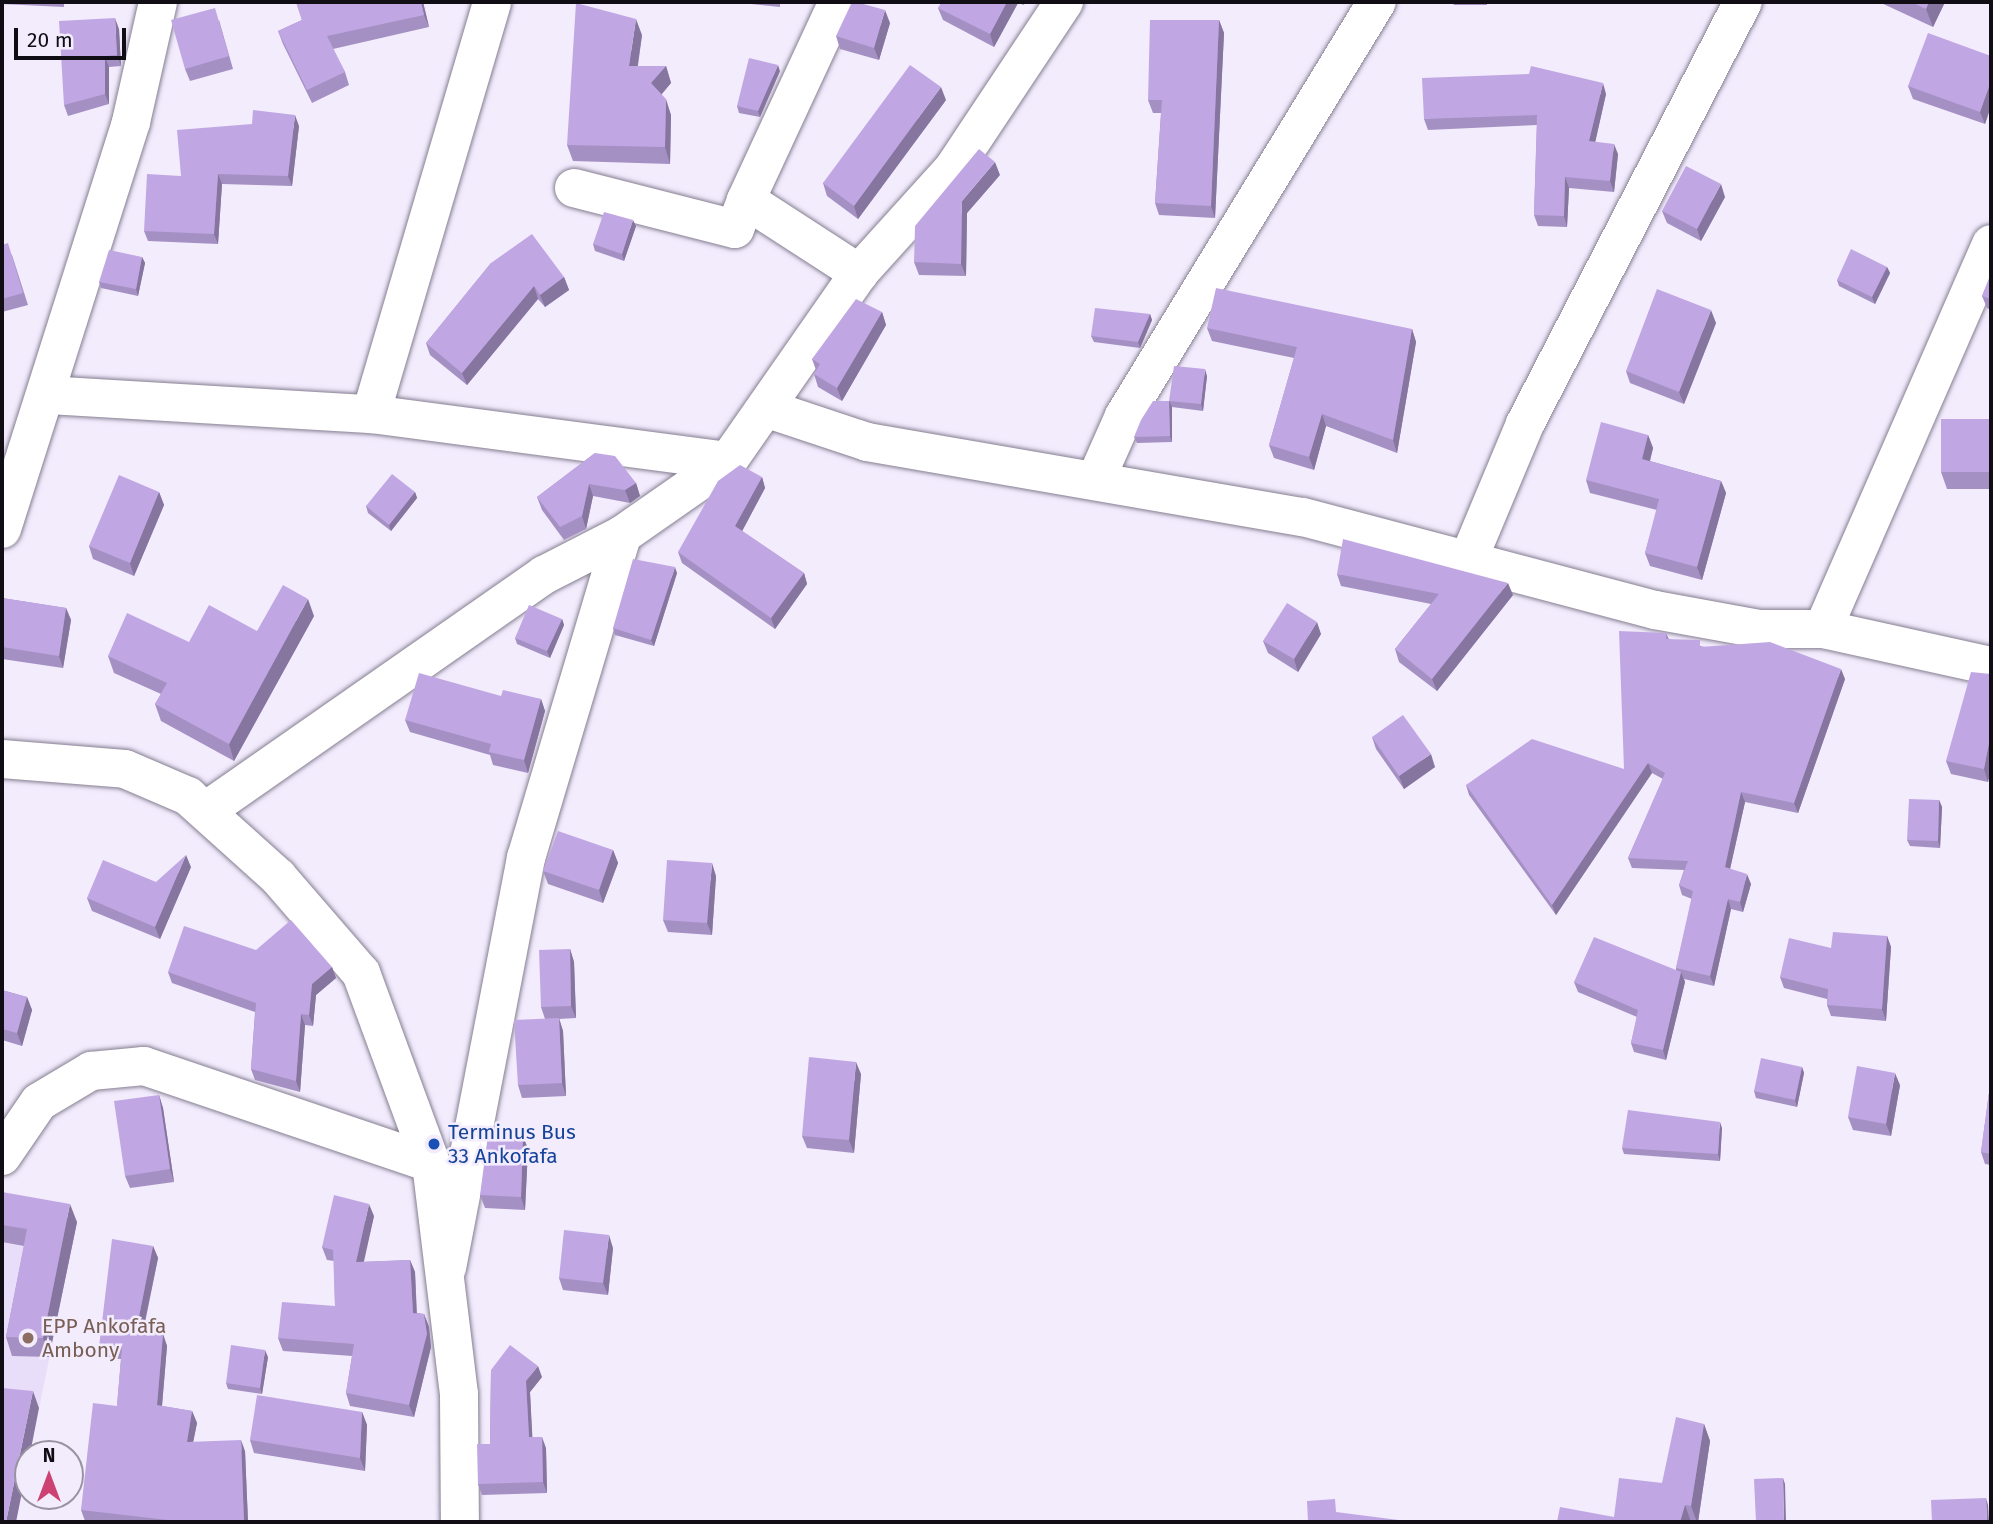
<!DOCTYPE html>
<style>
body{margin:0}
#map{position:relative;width:1993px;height:1524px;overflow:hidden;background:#f2ecfd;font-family:"Fira Sans",sans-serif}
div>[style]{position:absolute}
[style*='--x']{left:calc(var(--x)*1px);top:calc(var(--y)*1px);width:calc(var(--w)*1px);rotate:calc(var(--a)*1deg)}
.built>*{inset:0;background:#e9defa}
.roads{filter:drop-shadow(0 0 2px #857e91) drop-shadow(0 0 2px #857e91)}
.minor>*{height:38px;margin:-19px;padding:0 19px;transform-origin:19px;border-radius:19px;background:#fff}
.tertiary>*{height:38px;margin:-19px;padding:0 19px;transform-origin:19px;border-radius:19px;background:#fff}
.wall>*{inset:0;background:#a590c3}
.shaded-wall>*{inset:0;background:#86759f}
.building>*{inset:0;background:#c0a7e3}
.dots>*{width:19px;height:19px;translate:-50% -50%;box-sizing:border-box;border:4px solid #f2ecfd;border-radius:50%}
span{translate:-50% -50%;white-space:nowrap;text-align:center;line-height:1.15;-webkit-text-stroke:5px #f2ecfd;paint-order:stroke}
.transit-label{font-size:21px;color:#164399}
.left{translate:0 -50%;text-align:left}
.education-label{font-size:21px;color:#785e54}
.frame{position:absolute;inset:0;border:4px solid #100d14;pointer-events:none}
.north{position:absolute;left:14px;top:1440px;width:70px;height:70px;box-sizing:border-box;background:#f2ecfd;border:2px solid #9893a0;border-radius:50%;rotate:0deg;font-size:19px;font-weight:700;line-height:28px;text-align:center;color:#100d14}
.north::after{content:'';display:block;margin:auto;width:24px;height:32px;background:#cd4173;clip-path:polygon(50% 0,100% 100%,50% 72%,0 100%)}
.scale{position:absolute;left:14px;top:28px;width:112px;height:32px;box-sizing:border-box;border:4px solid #100d14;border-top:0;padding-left:9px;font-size:21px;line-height:24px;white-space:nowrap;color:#100d14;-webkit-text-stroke:5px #f2ecfd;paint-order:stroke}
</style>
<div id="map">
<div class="built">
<i style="clip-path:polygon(2px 1209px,77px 1222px,16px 1522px,2px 1522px)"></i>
</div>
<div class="roads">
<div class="minor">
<i style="--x:574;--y:188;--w:166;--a:14.3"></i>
<i style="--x:735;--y:229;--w:31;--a:-69"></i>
<i style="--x:746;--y:200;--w:135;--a:32.9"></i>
<i style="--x:746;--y:200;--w:218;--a:-65.1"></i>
<i style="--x:47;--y:395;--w:325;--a:3.4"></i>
<i style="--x:371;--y:414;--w:360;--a:7.5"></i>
<i style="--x:768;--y:409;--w:104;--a:18.4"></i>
<i style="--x:867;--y:442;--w:442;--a:9.8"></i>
<i style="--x:1303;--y:517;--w:364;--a:14.8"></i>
<i style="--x:1655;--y:610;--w:107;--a:10.3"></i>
<i style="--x:1760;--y:629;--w:63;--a:0"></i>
<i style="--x:1823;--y:629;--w:172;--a:12.4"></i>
<i style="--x:371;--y:414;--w:429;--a:-73.6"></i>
<i style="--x:1097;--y:477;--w:67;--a:-66.1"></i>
<i style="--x:1124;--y:416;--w:485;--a:-58.6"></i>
<i style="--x:2;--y:529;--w:427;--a:-72.4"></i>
<i style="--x:131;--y:122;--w:123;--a:-77.3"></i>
<i style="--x:1469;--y:558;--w:145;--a:-67.3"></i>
<i style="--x:1525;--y:424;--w:475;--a:-62.7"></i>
<i style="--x:1823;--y:629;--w:420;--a:-66.4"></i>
<i style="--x:207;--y:810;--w:411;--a:-34.9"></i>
<i style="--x:544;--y:575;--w:88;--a:-27.1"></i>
<i style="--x:2;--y:1156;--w:65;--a:-55.6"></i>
<i style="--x:39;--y:1102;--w:61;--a:-30.8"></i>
<i style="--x:91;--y:1071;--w:53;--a:-5.4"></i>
<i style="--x:144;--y:1066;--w:303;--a:18.7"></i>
<i style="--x:447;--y:1268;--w:418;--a:-79.1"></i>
<i style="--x:526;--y:858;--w:337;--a:-73.4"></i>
<i style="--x:622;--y:535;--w:129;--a:-34.9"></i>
<i style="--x:728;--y:461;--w:229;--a:-55.1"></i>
<i style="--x:859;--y:273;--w:140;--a:-47.9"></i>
<i style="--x:953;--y:169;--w:201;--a:-56.4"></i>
</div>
<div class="tertiary">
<i style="--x:2;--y:759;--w:123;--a:4.6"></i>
<i style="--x:125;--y:769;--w:69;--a:23.2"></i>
<i style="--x:188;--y:796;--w:121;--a:42"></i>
<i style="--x:278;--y:877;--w:127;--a:49.2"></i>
<i style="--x:361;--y:973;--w:202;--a:69.8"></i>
<i style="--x:431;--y:1163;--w:233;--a:83.1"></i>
<i style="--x:459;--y:1394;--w:128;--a:89.6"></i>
</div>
</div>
<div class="wall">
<i style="clip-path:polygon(2px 2px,64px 2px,64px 7px,2px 4px)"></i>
<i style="clip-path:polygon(296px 2px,423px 2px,429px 27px,333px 49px,345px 72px,349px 85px,312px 103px,283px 44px,278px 31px,302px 20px)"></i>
<i style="clip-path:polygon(732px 2px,780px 2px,780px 7px)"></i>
<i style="clip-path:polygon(942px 2px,1025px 2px,1024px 5px,1018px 3px,994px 47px,943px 20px,938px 8px)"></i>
<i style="clip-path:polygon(1452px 2px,1487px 2px,1487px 5px,1454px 5px)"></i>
<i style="clip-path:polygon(1879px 2px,1945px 2px,1933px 27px)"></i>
<i style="clip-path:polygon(219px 20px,233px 69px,190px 81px,185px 69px)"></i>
<i style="clip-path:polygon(1219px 20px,1224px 33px,1215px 218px,1159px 215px,1155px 203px,1161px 113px,1153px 113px,1148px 100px)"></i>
<i style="clip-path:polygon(890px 23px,879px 60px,840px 49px,836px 36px)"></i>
<i style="clip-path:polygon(119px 29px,121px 66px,109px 67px,109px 104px,68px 116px,64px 105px)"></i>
<i style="clip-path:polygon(642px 35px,638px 66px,666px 66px,671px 83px,661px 94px,671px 115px,670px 164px,573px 161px,567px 145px)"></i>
<i style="clip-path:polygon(1991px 56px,1991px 106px,1985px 124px,1913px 99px,1908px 86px)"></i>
<i style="clip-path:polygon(780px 71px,760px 117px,739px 113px,737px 106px)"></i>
<i style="clip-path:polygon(1606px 94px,1595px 142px,1618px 154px,1614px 192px,1569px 188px,1567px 227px,1538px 226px,1534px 215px,1537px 125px,1428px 130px,1424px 119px)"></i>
<i style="clip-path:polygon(946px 100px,858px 219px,827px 196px,823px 183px)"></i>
<i style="clip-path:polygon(299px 126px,292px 186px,222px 184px,218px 244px,148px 241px,144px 231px,181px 176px)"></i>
<i style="clip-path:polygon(1000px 175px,967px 213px,966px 276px,919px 275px,914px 262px)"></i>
<i style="clip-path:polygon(1725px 197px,1701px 241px,1667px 223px,1662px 211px)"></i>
<i style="clip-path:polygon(636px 226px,624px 261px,595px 251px,593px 244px)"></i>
<i style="clip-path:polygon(2px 245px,12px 255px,28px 305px,2px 312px)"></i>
<i style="clip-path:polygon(142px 257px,145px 263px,138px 296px,101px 288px,99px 282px)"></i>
<i style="clip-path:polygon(491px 263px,564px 277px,569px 290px,545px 307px,538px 299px,467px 385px,430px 355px,426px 343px)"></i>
<i style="clip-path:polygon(1887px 267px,1890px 273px,1875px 304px,1839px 286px,1837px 280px)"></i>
<i style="clip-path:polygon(1991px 274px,1991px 310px,1987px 308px,1982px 296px)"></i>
<i style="clip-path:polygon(882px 312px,886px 325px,842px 401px,818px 387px,814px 374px,816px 370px,812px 359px)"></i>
<i style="clip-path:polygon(1150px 314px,1152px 320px,1140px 348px,1094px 342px,1091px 336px)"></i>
<i style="clip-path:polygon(1716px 323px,1684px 404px,1630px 383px,1626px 371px)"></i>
<i style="clip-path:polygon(1207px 328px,1412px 329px,1416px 342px,1397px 453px,1326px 426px,1314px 470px,1274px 458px,1269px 445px,1294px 358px,1212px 341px)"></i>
<i style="clip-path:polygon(1207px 376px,1203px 411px,1172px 407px,1172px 442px,1137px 443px,1134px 437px,1169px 401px)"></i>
<i style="clip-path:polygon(1991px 419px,1991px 489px,1947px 489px,1941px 472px)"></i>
<i style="clip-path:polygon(1648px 435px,1653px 448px,1650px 461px,1721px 481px,1726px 493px,1702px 580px,1650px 566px,1645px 553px,1657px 510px,1590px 493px,1586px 480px)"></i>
<i style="clip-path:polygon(595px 453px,636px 483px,640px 496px,630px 503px,593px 496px,586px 529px,564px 540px,542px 510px,537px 497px)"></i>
<i style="clip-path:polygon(762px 477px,765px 488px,742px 531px,804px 573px,807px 584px,775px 629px,682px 563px,678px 552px)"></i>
<i style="clip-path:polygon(159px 492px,164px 505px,134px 576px,93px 559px,89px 546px)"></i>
<i style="clip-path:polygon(415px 492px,417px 498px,391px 531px,368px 513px,366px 506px)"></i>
<i style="clip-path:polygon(677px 573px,654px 646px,615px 635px,613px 628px)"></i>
<i style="clip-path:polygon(1337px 574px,1513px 595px,1437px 691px,1399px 662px,1395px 649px,1431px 604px,1341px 586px)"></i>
<i style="clip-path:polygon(2px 598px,66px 608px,71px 620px,63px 668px,2px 659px)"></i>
<i style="clip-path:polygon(314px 616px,234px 761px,161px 721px,155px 704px,161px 694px,114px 673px,108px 656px,257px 631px)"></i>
<i style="clip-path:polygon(562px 619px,564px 625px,550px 658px,517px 644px,515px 638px)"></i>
<i style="clip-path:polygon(1666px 633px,1669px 639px,1845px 679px,1798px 813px,1745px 802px,1730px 869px,1751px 884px,1743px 912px,1731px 909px,1714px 986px,1684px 979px,1685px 982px,1666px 1060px,1634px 1052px,1631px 1043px,1637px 1017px,1578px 992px,1574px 982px,1676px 970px,1676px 968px,1692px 899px,1682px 895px,1679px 885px,1684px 870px,1632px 868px,1628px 858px,1663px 779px,1652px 773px,1556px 915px,1469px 795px,1466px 785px,1624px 769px)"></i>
<i style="clip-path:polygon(1321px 634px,1298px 672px,1268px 653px,1263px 641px)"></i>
<i style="clip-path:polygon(1991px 674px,1991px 767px,1988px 782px,1951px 774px,1946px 761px)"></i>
<i style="clip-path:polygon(501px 696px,541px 699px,545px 711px,528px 773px,493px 765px,490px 755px,410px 732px,405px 720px)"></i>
<i style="clip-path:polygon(1372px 737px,1435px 767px,1404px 789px,1376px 749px)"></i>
<i style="clip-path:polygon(1939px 800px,1942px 807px,1940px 848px,1910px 846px,1907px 840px)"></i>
<i style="clip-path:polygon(613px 850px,618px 863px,603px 903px,548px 884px,543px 871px)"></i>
<i style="clip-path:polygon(191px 867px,160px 939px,92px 911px,87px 898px,156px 882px)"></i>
<i style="clip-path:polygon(716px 876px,712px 935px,668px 932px,663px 920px)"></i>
<i style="clip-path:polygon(1887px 936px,1891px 947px,1886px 1021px,1831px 1016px,1827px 1005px,1827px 999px,1784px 988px,1780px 977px)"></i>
<i style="clip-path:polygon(570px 949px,574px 962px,576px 1018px,559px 1019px,563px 1031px,566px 1096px,522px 1098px,518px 1085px,545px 1019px,541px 1007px)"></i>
<i style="clip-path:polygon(332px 967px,336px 978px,316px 995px,313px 1026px,305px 1025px,300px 1092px,255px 1080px,251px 1069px,255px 1012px,172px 983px,168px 972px)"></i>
<i style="clip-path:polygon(2px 990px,27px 997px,32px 1010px,22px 1046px,2px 1040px)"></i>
<i style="clip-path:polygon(1802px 1067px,1804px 1073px,1797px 1107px,1756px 1098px,1754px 1091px)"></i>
<i style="clip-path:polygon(861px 1074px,854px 1153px,807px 1148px,802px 1136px)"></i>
<i style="clip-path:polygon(1991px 1078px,1991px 1165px,1985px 1164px,1981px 1152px)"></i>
<i style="clip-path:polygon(1900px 1085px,1891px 1136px,1853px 1130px,1848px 1117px)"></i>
<i style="clip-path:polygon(159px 1095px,163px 1108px,174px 1182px,130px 1188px,125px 1176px)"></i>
<i style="clip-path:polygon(1722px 1128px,1720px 1161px,1624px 1154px,1622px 1148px)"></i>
<i style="clip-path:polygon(523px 1136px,528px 1149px,525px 1210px,485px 1208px,480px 1195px)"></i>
<i style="clip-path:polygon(2px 1192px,77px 1222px,49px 1357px,12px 1356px,6px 1337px,24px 1246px,2px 1242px)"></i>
<i style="clip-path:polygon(374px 1216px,363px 1262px,410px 1260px,415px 1272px,417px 1313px,424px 1314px,429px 1327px,431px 1347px,414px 1417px,350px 1406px,346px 1393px,352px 1356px,283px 1351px,278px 1338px,335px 1306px,334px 1261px,327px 1260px,322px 1247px)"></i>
<i style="clip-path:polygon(153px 1246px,158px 1258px,143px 1333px,163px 1334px,167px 1346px,162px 1406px,192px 1411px,197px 1423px,193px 1442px,245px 1451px,248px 1522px,94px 1522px,85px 1521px,81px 1510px,117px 1406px,121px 1359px,103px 1358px,99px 1347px)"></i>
<i style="clip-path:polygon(613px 1248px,608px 1295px,563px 1290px,559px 1278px)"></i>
<i style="clip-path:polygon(268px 1357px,262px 1394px,228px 1389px,226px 1383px)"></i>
<i style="clip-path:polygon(491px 1370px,542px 1377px,530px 1392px,532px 1437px,546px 1448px,547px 1493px,482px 1495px,478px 1484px,490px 1444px)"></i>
<i style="clip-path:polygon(362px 1412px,367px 1425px,365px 1471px,254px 1453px,250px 1440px)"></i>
<i style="clip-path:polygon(1704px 1424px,1710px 1441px,1698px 1522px,1557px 1522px,1614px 1517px,1662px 1483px)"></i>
</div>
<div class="shaded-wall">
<i style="clip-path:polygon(421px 2px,423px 2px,429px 27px,424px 15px)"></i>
<i style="clip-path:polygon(1007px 2px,1018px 3px,994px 47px,990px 34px)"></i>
<i style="clip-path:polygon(1929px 2px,1945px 2px,1933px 27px,1926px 9px)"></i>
<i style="clip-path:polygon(885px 10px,890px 23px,879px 60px,874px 48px)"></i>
<i style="clip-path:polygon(115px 18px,119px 29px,121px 66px,117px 55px)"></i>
<i style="clip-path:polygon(636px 19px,642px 35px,635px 82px,629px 66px)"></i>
<i style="clip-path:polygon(1219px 20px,1224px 33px,1215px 218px,1211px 206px)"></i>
<i style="clip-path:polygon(105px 56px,109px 67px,109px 104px,105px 94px)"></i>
<i style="clip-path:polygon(778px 65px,780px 71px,760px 117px,758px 111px)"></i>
<i style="clip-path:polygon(666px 66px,671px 83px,657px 100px,651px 83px)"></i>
<i style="clip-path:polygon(1991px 81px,1991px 106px,1985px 124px,1980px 112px)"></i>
<i style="clip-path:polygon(1603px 83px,1606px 94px,1593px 152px,1589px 141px)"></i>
<i style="clip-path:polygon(941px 87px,946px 100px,858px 219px,854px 206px)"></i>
<i style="clip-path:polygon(666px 99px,671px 115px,670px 164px,665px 147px)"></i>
<i style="clip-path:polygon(295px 115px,299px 126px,292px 186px,288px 176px)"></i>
<i style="clip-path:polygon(1614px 144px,1618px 154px,1614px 192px,1610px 181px)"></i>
<i style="clip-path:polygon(995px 162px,1000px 175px,967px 213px,966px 276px,961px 264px,962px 201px)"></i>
<i style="clip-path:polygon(218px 174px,222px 184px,218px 244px,214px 234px)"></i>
<i style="clip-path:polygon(1565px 177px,1569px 188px,1567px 227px,1564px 216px)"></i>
<i style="clip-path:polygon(1721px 184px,1725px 197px,1701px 241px,1697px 229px)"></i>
<i style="clip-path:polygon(633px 220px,636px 226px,624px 261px,622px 254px)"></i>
<i style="clip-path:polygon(142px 257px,145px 263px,138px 296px,136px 289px)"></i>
<i style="clip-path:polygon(1887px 267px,1890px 273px,1875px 304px,1872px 297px)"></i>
<i style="clip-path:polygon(564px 277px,569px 290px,545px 307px,540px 295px)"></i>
<i style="clip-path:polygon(534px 286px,538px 299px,467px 385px,462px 373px)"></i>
<i style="clip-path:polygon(1711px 310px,1716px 323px,1684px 404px,1679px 392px)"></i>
<i style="clip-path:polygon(882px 312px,886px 325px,842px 401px,837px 388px)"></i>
<i style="clip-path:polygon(1150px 314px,1152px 320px,1140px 348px,1138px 342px)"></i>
<i style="clip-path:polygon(1412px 329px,1416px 342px,1397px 453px,1393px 440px)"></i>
<i style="clip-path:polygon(1205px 369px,1207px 376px,1203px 411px,1201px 404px)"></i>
<i style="clip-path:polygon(1169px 401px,1172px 407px,1172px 442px,1170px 436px)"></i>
<i style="clip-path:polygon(1322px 414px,1326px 426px,1314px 470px,1309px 457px)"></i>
<i style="clip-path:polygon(1648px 435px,1653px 448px,1647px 472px,1642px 459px)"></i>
<i style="clip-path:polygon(762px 477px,765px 488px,739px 537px,735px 526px)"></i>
<i style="clip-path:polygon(1721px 481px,1726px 493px,1702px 580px,1697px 567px)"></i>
<i style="clip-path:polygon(636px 483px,640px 496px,630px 503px,625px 490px)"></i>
<i style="clip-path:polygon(589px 484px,593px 496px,586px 529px,582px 516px)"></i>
<i style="clip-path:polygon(159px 492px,164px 505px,134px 576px,130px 563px)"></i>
<i style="clip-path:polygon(415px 492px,417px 498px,391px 531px,389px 525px)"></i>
<i style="clip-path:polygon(675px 567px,677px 573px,654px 646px,651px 640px)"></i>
<i style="clip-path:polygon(804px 573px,807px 584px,775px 629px,771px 618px)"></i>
<i style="clip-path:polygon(1508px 583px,1513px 595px,1437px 691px,1432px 679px)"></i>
<i style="clip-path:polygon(308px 599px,314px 616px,234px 761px,229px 744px)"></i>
<i style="clip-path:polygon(66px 608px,71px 620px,63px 668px,59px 656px)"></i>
<i style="clip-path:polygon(562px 619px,564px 625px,550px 658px,547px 651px)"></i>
<i style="clip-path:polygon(1317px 622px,1321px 634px,1298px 672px,1294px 659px)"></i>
<i style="clip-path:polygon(1841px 669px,1845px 679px,1798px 813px,1794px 803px)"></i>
<i style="clip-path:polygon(541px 699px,545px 711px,528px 773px,524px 760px)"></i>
<i style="clip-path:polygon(1991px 733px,1991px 767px,1988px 782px,1984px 769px)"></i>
<i style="clip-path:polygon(1431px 754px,1435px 767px,1404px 789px,1399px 776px)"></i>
<i style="clip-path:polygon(1648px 763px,1652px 773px,1556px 915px,1552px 905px)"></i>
<i style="clip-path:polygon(1741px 792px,1745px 802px,1728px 878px,1725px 867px)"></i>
<i style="clip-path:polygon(1939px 800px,1942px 807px,1940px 848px,1938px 841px)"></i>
<i style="clip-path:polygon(613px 850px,618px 863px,603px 903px,599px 890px)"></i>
<i style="clip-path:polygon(186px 855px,191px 867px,160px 939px,155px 927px)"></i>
<i style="clip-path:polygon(712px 863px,716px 876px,712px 935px,707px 923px)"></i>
<i style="clip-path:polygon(1747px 874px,1751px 884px,1743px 912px,1740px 902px)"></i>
<i style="clip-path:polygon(1728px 899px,1731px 909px,1714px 986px,1710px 976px)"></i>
<i style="clip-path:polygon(1887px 936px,1891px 947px,1886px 1021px,1882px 1009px)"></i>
<i style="clip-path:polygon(570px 949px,574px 962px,576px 1018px,571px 1006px)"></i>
<i style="clip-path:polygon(332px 967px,336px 978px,316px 995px,313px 1026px,309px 1015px,312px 984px)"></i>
<i style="clip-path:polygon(1681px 972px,1685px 982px,1666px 1060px,1663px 1050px)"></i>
<i style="clip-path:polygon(27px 997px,32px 1010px,22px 1046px,17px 1033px)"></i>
<i style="clip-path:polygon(301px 1014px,305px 1025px,300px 1092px,296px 1081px)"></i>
<i style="clip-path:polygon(559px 1018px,563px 1031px,566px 1096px,562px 1083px)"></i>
<i style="clip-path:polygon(856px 1062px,861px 1074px,854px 1153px,849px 1140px)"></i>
<i style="clip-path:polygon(1802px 1067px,1804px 1073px,1797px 1107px,1795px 1100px)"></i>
<i style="clip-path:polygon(1895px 1073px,1900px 1085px,1891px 1136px,1886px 1124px)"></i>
<i style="clip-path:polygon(159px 1095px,163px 1108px,174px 1182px,170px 1169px)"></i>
<i style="clip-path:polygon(1720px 1122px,1722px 1128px,1720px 1161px,1718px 1154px)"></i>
<i style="clip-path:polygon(523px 1136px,528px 1149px,525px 1210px,521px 1197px)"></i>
<i style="clip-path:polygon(70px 1204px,77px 1222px,49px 1357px,43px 1338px)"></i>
<i style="clip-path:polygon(369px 1204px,374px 1216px,361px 1275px,356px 1262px)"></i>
<i style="clip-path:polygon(609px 1235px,613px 1248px,608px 1295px,603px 1283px)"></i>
<i style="clip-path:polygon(153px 1246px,158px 1258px,140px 1344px,136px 1332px)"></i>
<i style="clip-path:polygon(410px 1260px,415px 1272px,417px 1326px,413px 1313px)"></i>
<i style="clip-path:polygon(424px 1314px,429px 1327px,431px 1347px,414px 1417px,409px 1405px)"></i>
<i style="clip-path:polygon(163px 1334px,167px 1346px,161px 1417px,157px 1405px)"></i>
<i style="clip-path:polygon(265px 1350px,268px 1357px,262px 1394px,260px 1388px)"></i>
<i style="clip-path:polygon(538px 1366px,542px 1377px,530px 1392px,533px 1448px,529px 1437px,526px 1381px)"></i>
<i style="clip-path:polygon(33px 1391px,39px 1408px,30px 1454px,28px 1454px,28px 1462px,16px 1522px,6px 1522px)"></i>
<i style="clip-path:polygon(192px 1411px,197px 1423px,191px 1453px,187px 1442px)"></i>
<i style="clip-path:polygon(362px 1412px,367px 1425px,365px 1471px,360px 1458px)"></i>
<i style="clip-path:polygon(1704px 1424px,1710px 1441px,1698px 1522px,1697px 1522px,1691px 1506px)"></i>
<i style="clip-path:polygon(542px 1437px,546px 1448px,547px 1493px,543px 1482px)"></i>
<i style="clip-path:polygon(241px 1440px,245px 1451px,248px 1522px,244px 1522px)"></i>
<i style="clip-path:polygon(1783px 1478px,1785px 1484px,1786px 1522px,1784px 1522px)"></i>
<i style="clip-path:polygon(1986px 1498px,1988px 1505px,1989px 1522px,1987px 1522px)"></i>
<i style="clip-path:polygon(1685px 1505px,1691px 1522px,1680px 1522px)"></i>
</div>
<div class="building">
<i style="clip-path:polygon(296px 2px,421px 2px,424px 15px,327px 36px,345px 72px,307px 90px,278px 31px,302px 20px)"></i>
<i style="clip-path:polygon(852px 2px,856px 2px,885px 10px,874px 48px,836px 36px)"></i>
<i style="clip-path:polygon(942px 2px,1007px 2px,990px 34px,938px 8px)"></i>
<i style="clip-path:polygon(1911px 2px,1929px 2px,1926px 9px)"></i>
<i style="clip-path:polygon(576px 3px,636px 19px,629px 66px,666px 66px,651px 83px,666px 99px,665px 147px,567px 145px)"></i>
<i style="clip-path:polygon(215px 8px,229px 56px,185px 69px,171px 20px)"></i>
<i style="clip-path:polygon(115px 18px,117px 55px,105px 56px,105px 94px,64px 105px,59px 21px)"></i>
<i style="clip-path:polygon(1150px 20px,1219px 20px,1211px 206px,1155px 203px,1162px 100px,1148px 100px)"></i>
<i style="clip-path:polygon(1928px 33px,1991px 56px,1991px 81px,1980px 112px,1908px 86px)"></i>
<i style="clip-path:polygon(749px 58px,778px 65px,758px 111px,737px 106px)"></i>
<i style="clip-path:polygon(910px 65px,941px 87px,854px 206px,823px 183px)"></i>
<i style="clip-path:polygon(1531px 66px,1603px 83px,1589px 141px,1614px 144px,1610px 181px,1565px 177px,1564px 216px,1534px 215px,1537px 115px,1424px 119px,1422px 78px,1529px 74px)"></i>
<i style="clip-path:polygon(253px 110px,295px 115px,288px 176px,218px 174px,214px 234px,144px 231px,147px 174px,181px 176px,177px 130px,252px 124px)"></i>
<i style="clip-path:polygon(979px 149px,995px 162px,962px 201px,961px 264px,914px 262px,915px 226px)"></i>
<i style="clip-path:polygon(1686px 166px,1721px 184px,1697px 229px,1662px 211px)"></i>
<i style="clip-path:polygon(604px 212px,633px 220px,622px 254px,593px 244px)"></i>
<i style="clip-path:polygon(532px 234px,564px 277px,540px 295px,534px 286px,462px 373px,426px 343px,491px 263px)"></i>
<i style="clip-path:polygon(8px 243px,23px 293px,2px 299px,2px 245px)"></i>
<i style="clip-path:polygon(1851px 249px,1887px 267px,1872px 297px,1837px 280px)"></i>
<i style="clip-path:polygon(109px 250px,142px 257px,136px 289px,99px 282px)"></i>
<i style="clip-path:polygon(1991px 274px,1991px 299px,1982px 296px)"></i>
<i style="clip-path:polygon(1216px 288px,1412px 329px,1393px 440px,1322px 414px,1309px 457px,1269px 445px,1297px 347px,1207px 328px)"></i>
<i style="clip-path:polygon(1657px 289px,1711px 310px,1679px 392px,1626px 371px)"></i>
<i style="clip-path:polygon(856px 299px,882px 312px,837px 388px,814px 374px,820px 364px,812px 359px)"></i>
<i style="clip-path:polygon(1095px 308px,1150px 314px,1138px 342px,1091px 336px)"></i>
<i style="clip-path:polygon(1174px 366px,1205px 369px,1201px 404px,1169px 401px)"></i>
<i style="clip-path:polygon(1153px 401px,1169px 401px,1170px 436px,1134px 437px,1141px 420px)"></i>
<i style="clip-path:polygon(1941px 419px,1991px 419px,1991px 472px,1941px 472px)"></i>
<i style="clip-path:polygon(1601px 422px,1648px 435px,1642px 459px,1721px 481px,1697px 567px,1645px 553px,1659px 499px,1586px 480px)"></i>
<i style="clip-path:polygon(595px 453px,615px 456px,636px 483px,625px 490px,589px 484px,582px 516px,560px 527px,537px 497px)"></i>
<i style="clip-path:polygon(740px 465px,762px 477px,735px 526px,804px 573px,771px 618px,678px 552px,718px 481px)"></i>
<i style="clip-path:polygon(392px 474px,415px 492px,389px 525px,366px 506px)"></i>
<i style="clip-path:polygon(119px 475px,159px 492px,130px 563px,89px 546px)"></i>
<i style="clip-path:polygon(1343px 539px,1508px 583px,1432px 679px,1395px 649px,1439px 594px,1337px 574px)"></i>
<i style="clip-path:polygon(633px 559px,675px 567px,651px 640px,613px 628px)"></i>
<i style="clip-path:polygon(283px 585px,308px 599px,229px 744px,155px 704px,167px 683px,108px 656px,127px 613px,189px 642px,209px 605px,257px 631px)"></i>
<i style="clip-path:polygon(2px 598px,66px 608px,59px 656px,2px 647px)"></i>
<i style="clip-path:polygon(1287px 603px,1317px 622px,1294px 659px,1263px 641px)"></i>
<i style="clip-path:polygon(529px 605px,562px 619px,547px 651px,515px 638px)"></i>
<i style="clip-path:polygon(1619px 631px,1666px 633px,1666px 639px,1700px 640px,1700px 647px,1770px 642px,1841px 669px,1794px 803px,1741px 792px,1725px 867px,1747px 874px,1740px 902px,1728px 899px,1710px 976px,1676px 968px,1693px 891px,1679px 885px,1688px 861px,1628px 858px,1665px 773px,1648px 763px,1552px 905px,1466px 785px,1532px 739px,1624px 769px)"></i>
<i style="clip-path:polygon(1971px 672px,1991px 674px,1991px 733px,1984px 769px,1946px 761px)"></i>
<i style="clip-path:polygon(419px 673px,501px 696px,503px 690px,541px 699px,524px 760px,489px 752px,491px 744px,405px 720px)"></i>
<i style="clip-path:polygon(1403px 715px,1431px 754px,1399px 776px,1372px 737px)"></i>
<i style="clip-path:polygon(1909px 799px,1939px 800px,1938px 841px,1907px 840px)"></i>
<i style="clip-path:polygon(558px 831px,613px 850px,599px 890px,543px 871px)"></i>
<i style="clip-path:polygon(186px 855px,155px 927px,87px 898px,103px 860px,156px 882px)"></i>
<i style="clip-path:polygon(667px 860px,712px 863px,707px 923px,663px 920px)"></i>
<i style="clip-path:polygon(291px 920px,332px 967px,312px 984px,309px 1015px,301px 1014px,296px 1081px,251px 1069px,256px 1003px,168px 972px,184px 926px,256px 950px)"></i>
<i style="clip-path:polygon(1833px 932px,1887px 936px,1882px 1009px,1827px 1005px,1828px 989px,1780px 977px,1789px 938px,1831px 948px)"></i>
<i style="clip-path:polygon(1594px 937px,1681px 972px,1663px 1050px,1631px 1043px,1638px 1010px,1574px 982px)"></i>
<i style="clip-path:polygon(570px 949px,571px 1006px,541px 1007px,539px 950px)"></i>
<i style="clip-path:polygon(2px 990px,27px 997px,17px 1033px,2px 1029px)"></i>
<i style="clip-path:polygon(559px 1018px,562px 1083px,518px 1085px,514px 1020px)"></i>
<i style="clip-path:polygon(809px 1057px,856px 1062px,849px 1140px,802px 1136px)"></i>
<i style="clip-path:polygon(1761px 1058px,1802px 1067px,1795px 1100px,1754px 1091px)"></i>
<i style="clip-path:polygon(1857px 1066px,1895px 1073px,1886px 1124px,1848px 1117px)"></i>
<i style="clip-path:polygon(1991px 1078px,1991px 1154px,1981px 1152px)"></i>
<i style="clip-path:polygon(159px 1095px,170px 1169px,125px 1176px,114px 1101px)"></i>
<i style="clip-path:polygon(1628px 1110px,1720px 1122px,1718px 1154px,1622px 1148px)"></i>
<i style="clip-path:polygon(488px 1135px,523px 1136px,521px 1197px,480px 1195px)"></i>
<i style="clip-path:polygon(2px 1192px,70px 1204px,43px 1338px,6px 1337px,27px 1229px,2px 1225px)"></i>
<i style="clip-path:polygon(334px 1195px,369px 1204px,356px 1262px,410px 1260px,413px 1313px,424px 1314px,427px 1334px,409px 1405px,346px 1393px,354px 1344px,278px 1338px,282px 1302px,335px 1306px,333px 1250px,322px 1247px)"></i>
<i style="clip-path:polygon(564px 1230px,609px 1235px,603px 1283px,559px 1278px)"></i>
<i style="clip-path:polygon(112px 1239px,153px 1246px,136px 1332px,163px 1334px,157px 1405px,192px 1411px,187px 1442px,241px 1440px,244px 1522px,168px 1522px,168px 1520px,81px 1510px,93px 1403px,117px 1406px,122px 1347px,99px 1347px)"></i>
<i style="clip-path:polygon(231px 1345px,265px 1350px,260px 1388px,226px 1383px)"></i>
<i style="clip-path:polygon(510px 1345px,538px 1366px,526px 1381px,529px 1437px,542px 1437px,543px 1482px,478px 1484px,477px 1444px,490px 1444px,491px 1370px)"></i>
<i style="clip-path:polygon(2px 1388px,33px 1391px,6px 1522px,2px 1522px)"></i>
<i style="clip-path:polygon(257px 1395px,362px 1412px,360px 1458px,250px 1440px)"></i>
<i style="clip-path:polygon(1676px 1417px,1704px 1424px,1691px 1506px,1685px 1505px,1680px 1522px,1557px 1522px,1560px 1507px,1614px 1517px,1619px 1478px,1662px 1483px)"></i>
<i style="clip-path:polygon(1783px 1478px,1784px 1522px,1756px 1522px,1754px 1479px)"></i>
<i style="clip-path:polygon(1986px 1498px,1987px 1522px,1932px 1522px,1931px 1500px)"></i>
<i style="clip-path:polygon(1335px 1499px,1336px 1512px,1414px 1522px,1308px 1522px,1307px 1501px)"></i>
</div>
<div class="dots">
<i style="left:434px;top:1144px;background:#1a4fb4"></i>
<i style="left:28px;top:1338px;background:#8d6e63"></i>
</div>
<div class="transit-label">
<span class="left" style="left:448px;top:1144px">Terminus Bus<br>33 Ankofafa</span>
</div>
<div class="education-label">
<span class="left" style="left:42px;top:1338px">EPP Ankofafa<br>Ambony</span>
</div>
<div class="frame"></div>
<div class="north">N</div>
<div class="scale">20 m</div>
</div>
